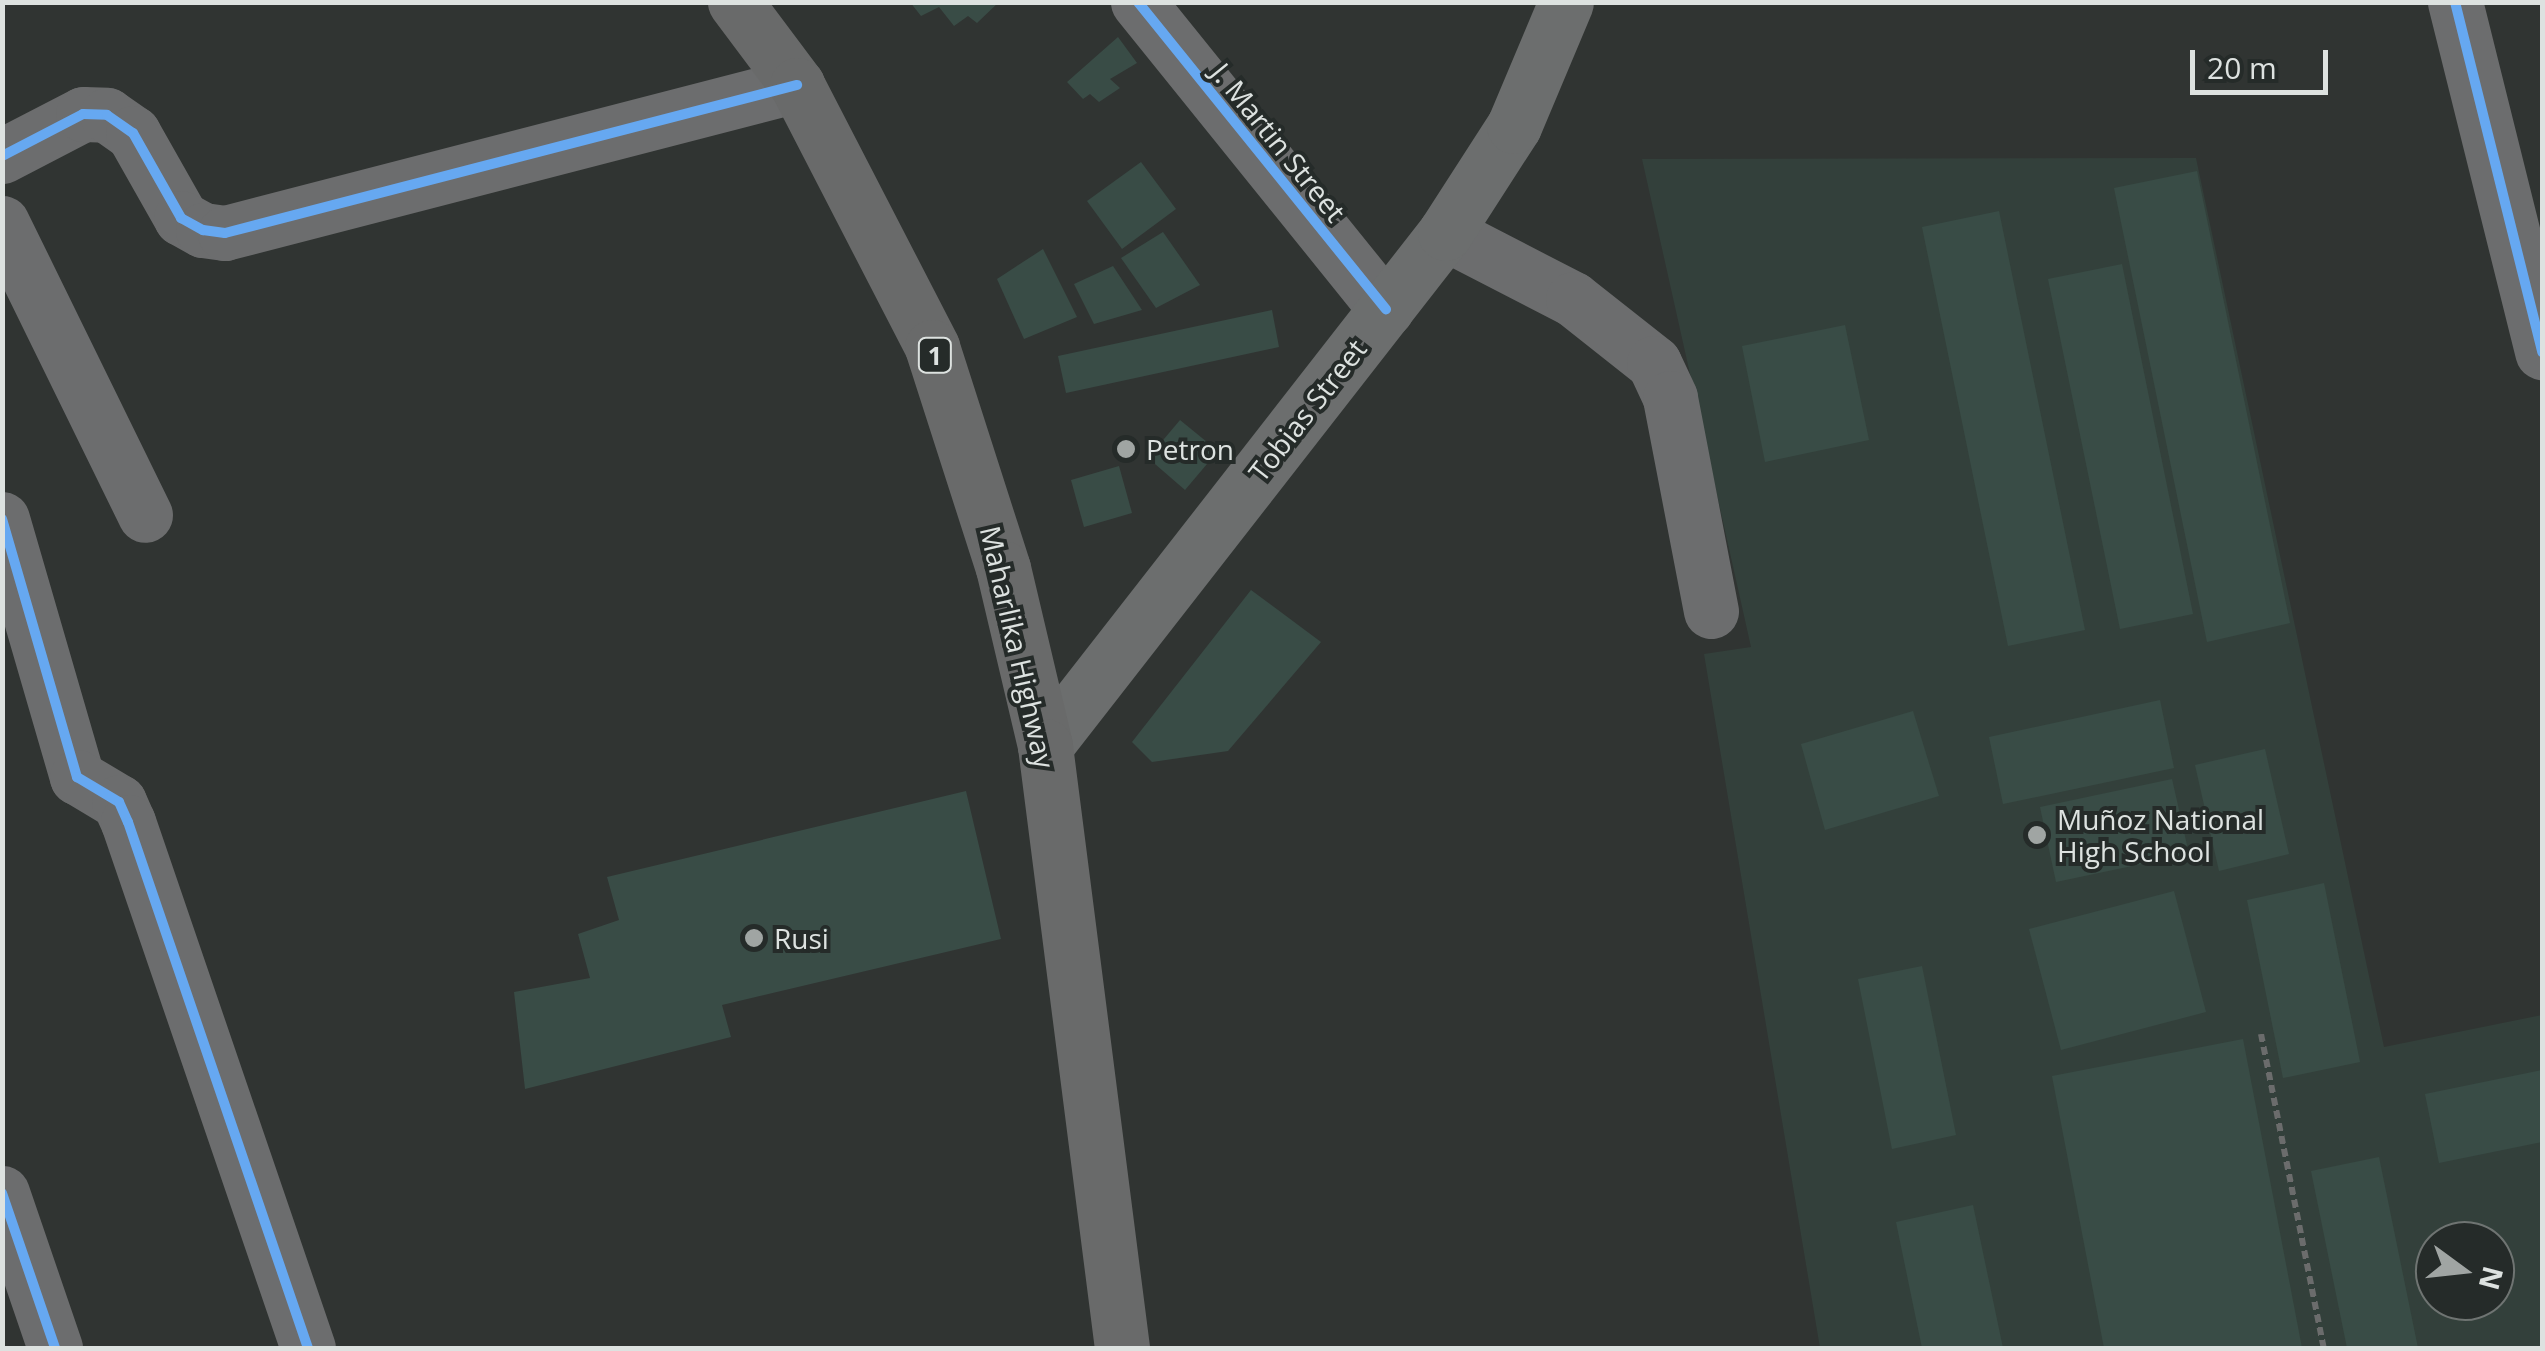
<!DOCTYPE html>
<meta charset="utf-8">
<style>
body{margin:0}
#map{position:relative;width:2545px;height:1351px;overflow:hidden;background:#303432;font-family:"Open Sans",sans-serif}
div>[style]{position:absolute}
[style*='--x']{left:calc(var(--x)*1px);top:calc(var(--y)*1px);width:calc(var(--w)*1px);rotate:calc(var(--a)*1deg)}
.built>*{inset:0;background:#33403b}
.building>*{inset:0;background:#394c46}
.path>*{height:6px;margin-top:-3px;transform-origin:0;background:repeating-linear-gradient(90deg,#6b6c6c 0 8px,transparent 0 13px)}
.minor>*{height:55px;margin:-27.5px;padding:0 27.5px;transform-origin:27.5px;border-radius:27.5px;background:#6c6d6e}
.major>*{height:55px;margin:-27.5px;padding:0 27.5px;transform-origin:27.5px;border-radius:27.5px;background:#6c6e6e}
.highway>*{height:55px;margin:-27.5px;padding:0 27.5px;transform-origin:27.5px;border-radius:27.5px;background:#696a6a}
.cycleway>*{height:10px;margin:-5px;padding:0 5px;transform-origin:5px;border-radius:5px;background:#66a8f1}
.dots>*{width:28px;height:28px;translate:-50% -50%;box-sizing:border-box;border:5px solid #252b29;border-radius:50%}
span{translate:-50% -50%;white-space:nowrap;text-align:center;line-height:1.15;-webkit-text-stroke:8px #252b29;paint-order:stroke}
.shield-label span{padding:2px 8px;background:#252b29;border:2px solid;border-radius:8px;-webkit-text-stroke-width:0}
.shield-label{font-size:25px;color:#dde2e0;font-weight:700}
.street-label{font-size:28px;color:#dde2e0}
.poi-label{font-size:28px;color:#dde2e0}
.left{translate:0 -50%;text-align:left}
.frame{position:absolute;inset:0;border:5px solid #dde2e0;pointer-events:none}
.north{position:absolute;left:2415px;top:1221px;width:100px;height:100px;box-sizing:border-box;background:#252b29;border:2px solid #6f7472;border-radius:50%;rotate:105deg;font-size:28px;font-weight:700;line-height:40px;text-align:center;color:#dde2e0}
.north::after{content:'';display:block;margin:auto;width:35px;height:45px;background:#a0a5a3;clip-path:polygon(50% 0,100% 100%,50% 72%,0 100%)}
.scale{position:absolute;left:2190px;top:50px;width:138px;height:45px;box-sizing:border-box;border:5px solid #dde2e0;border-top:0;padding-left:12px;font-size:30px;line-height:35px;white-space:nowrap;color:#dde2e0;-webkit-text-stroke:8px #252b29;paint-order:stroke}
</style>
<div id="map">
<div class="built">
<i style="clip-path:polygon(evenodd,2196px 158px,2384px 1047px,2542px 1015px,2542px 1348px,1820px 1348px,1704px 654px,1751px 647px,1642px 159px,2196px 158px,2435px 1241px,2495px 1241px,2495px 1301px,2435px 1301px,2435px 1241px)"></i>
</div>
<div class="building">
<i style="clip-path:polygon(910px 2px,999px 2px,977px 23px,968px 16px,954px 26px,939px 7px,921px 16px)"></i>
<i style="clip-path:polygon(1118px 37px,1137px 63px,1110px 79px,1120px 88px,1099px 102px,1090px 94px,1083px 99px,1067px 82px)"></i>
<i style="clip-path:polygon(1141px 162px,1176px 209px,1122px 249px,1087px 201px)"></i>
<i style="clip-path:polygon(2197px 171px,2290px 623px,2207px 642px,2114px 188px)"></i>
<i style="clip-path:polygon(1999px 211px,2085px 630px,2008px 646px,1922px 227px)"></i>
<i style="clip-path:polygon(1163px 232px,1200px 285px,1156px 308px,1121px 258px)"></i>
<i style="clip-path:polygon(1043px 249px,1077px 317px,1024px 339px,997px 279px)"></i>
<i style="clip-path:polygon(2122px 264px,2193px 614px,2120px 629px,2048px 279px)"></i>
<i style="clip-path:polygon(1113px 266px,1142px 310px,1094px 324px,1074px 284px)"></i>
<i style="clip-path:polygon(1272px 310px,1279px 347px,1066px 393px,1058px 356px)"></i>
<i style="clip-path:polygon(1845px 325px,1869px 440px,1765px 462px,1742px 346px)"></i>
<i style="clip-path:polygon(1180px 420px,1218px 451px,1185px 490px,1148px 458px)"></i>
<i style="clip-path:polygon(1119px 466px,1132px 513px,1084px 527px,1071px 480px)"></i>
<i style="clip-path:polygon(1251px 590px,1321px 642px,1228px 751px,1152px 762px,1132px 742px)"></i>
<i style="clip-path:polygon(2160px 700px,2174px 768px,2003px 804px,1989px 737px)"></i>
<i style="clip-path:polygon(1913px 711px,1939px 796px,1825px 830px,1801px 744px)"></i>
<i style="clip-path:polygon(2265px 749px,2289px 854px,2219px 871px,2195px 765px)"></i>
<i style="clip-path:polygon(2172px 779px,2189px 854px,2056px 882px,2040px 807px)"></i>
<i style="clip-path:polygon(966px 791px,1001px 939px,722px 1005px,731px 1037px,525px 1089px,514px 992px,590px 978px,578px 934px,619px 920px,607px 877px)"></i>
<i style="clip-path:polygon(2324px 883px,2360px 1062px,2283px 1078px,2247px 900px)"></i>
<i style="clip-path:polygon(2174px 891px,2206px 1012px,2061px 1050px,2029px 929px)"></i>
<i style="clip-path:polygon(1922px 966px,1956px 1135px,1892px 1149px,1858px 979px)"></i>
<i style="clip-path:polygon(2243px 1039px,2302px 1348px,2104px 1348px,2052px 1076px)"></i>
<i style="clip-path:polygon(2542px 1070px,2542px 1142px,2439px 1163px,2425px 1094px)"></i>
<i style="clip-path:polygon(2379px 1157px,2418px 1348px,2347px 1348px,2311px 1171px)"></i>
<i style="clip-path:polygon(1973px 1205px,2003px 1348px,1922px 1348px,1896px 1222px)"></i>
</div>
<div class="path">
<i style="--x:2261;--y:1034;--w:320;--a:78.7"></i>
</div>
<div class="minor">
<i style="--x:1138;--y:2;--w:395;--a:51.1"></i>
<i style="--x:2455;--y:2;--w:361;--a:76"></i>
<i style="--x:2;--y:156;--w:91;--a:-27.4"></i>
<i style="--x:83;--y:114;--w:24;--a:2"></i>
<i style="--x:107;--y:115;--w:32;--a:35"></i>
<i style="--x:133;--y:133;--w:98;--a:60.5"></i>
<i style="--x:181;--y:218;--w:25;--a:29"></i>
<i style="--x:203;--y:230;--w:22;--a:8"></i>
<i style="--x:225;--y:233;--w:591;--a:-14.51"></i>
<i style="--x:2;--y:223;--w:325;--a:63.9"></i>
<i style="--x:1445;--y:233;--w:144;--a:27.3"></i>
<i style="--x:1573;--y:299;--w:103;--a:38.3"></i>
<i style="--x:1654;--y:363;--w:38;--a:65"></i>
<i style="--x:1670;--y:398;--w:217;--a:79.1"></i>
<i style="--x:2;--y:519;--w:269;--a:73.8"></i>
<i style="--x:77;--y:777;--w:49;--a:30.8"></i>
<i style="--x:119;--y:802;--w:22;--a:66"></i>
<i style="--x:128;--y:822;--w:556;--a:71.11"></i>
<i style="--x:2;--y:1193;--w:164;--a:71.1"></i>
</div>
<div class="major">
<i style="--x:1045;--y:746;--w:651;--a:-52.06"></i>
<i style="--x:1445;--y:233;--w:127;--a:-57.2"></i>
<i style="--x:1514;--y:126;--w:134;--a:-67.2"></i>
</div>
<div class="highway">
<i style="--x:735;--y:2;--w:104;--a:53.2"></i>
<i style="--x:797;--y:85;--w:295;--a:62.7"></i>
<i style="--x:932;--y:347;--w:232;--a:72.2"></i>
<i style="--x:1003;--y:568;--w:183;--a:76.7"></i>
<i style="--x:1045;--y:746;--w:607;--a:82.71"></i>
</div>
<div class="cycleway">
<i style="--x:1138;--y:2;--w:395;--a:51.1"></i>
<i style="--x:2455;--y:2;--w:361;--a:76"></i>
<i style="--x:2;--y:156;--w:91;--a:-27.4"></i>
<i style="--x:83;--y:114;--w:24;--a:2"></i>
<i style="--x:107;--y:115;--w:32;--a:35"></i>
<i style="--x:133;--y:133;--w:98;--a:60.5"></i>
<i style="--x:181;--y:218;--w:25;--a:29"></i>
<i style="--x:203;--y:230;--w:22;--a:8"></i>
<i style="--x:225;--y:233;--w:591;--a:-14.51"></i>
<i style="--x:2;--y:519;--w:269;--a:73.8"></i>
<i style="--x:77;--y:777;--w:49;--a:30.8"></i>
<i style="--x:119;--y:802;--w:22;--a:66"></i>
<i style="--x:128;--y:822;--w:556;--a:71.11"></i>
<i style="--x:2;--y:1193;--w:164;--a:71.1"></i>
</div>
<div class="dots">
<i style="left:1126px;top:449px;background:#a0a5a3"></i>
<i style="left:2037px;top:835px;background:#a0a5a3"></i>
<i style="left:754px;top:938px;background:#a0a5a3"></i>
</div>
<div class="shield-label">
<span style="left:935px;top:355px">1</span>
</div>
<div class="street-label">
<span style="left:1279px;top:142px;rotate:51deg">J. Martin Street</span>
<span style="left:1307px;top:410px;rotate:-52deg">Tobias Street</span>
<span style="left:1018px;top:647px;rotate:77deg">Maharlika Highway</span>
</div>
<div class="poi-label">
<span class="left" style="left:1146px;top:449px">Petron</span>
<span class="left" style="left:2057px;top:835px">Muñoz National<br>High School</span>
<span class="left" style="left:774px;top:938px">Rusi</span>
</div>
<div class="frame"></div>
<div class="north">N</div>
<div class="scale">20 m</div>
</div>
